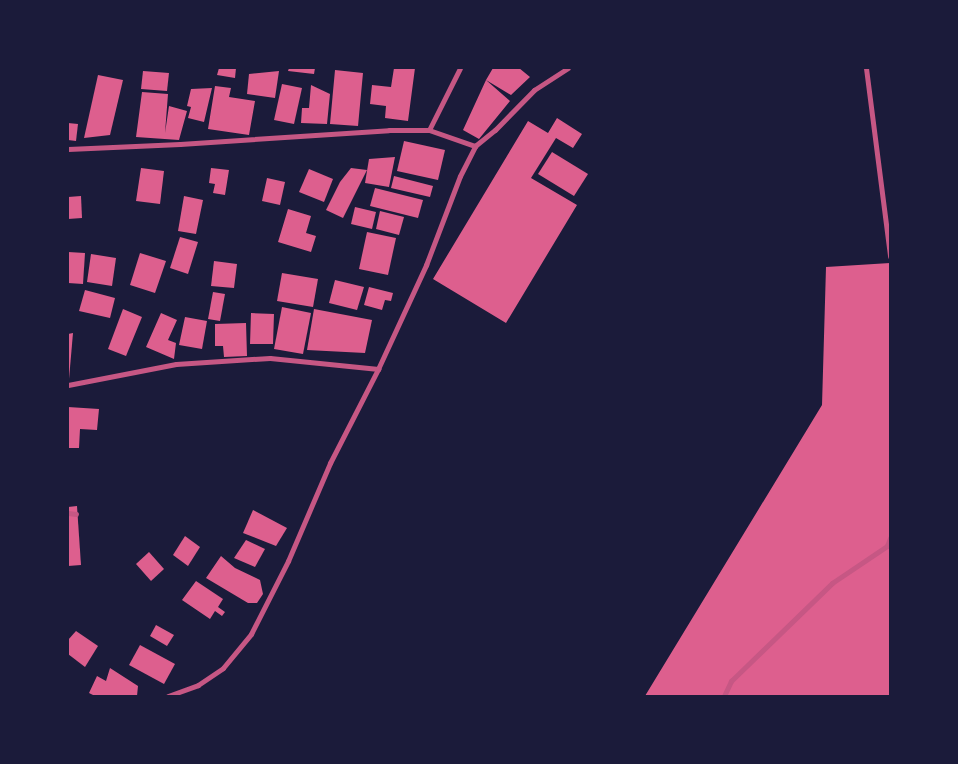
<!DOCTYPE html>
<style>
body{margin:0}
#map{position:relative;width:958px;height:764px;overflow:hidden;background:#1b1b3a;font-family:Mulish,sans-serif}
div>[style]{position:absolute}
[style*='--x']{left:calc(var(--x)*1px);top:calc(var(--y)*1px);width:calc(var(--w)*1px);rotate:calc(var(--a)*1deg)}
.building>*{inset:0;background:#dd5f8e}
.minor>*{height:5px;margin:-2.5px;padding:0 2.5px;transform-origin:2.5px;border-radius:2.5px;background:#c65784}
span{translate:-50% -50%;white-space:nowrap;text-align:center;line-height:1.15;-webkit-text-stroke:4px #1b1b3a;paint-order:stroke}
.frame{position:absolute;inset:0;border:69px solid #1b1b3a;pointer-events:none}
</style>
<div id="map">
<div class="building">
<i style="clip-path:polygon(219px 68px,236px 68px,235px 78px,217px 75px)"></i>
<i style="clip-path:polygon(289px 68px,315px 68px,314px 74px,288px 71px)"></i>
<i style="clip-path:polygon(394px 68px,415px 68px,408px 121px,385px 118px,386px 106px,370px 104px,372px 85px,391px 87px)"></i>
<i style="clip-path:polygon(493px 68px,519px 68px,530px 77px,511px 95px,486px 80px,510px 101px,479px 139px,463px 130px,486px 80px)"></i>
<i style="clip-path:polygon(335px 70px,363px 73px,358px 126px,330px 124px)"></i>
<i style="clip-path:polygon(143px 71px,169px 73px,167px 91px,141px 89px)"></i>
<i style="clip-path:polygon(279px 71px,275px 98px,247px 94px,249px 74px)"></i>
<i style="clip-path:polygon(98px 75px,123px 80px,110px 135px,84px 138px)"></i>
<i style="clip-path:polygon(282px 84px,302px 88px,294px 124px,274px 120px)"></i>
<i style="clip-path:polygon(311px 85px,330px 94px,327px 124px,301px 123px,302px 108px,309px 108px)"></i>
<i style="clip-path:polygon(215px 86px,231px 88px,229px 97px,255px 101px,249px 135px,208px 129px)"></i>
<i style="clip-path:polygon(212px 88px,204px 122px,188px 118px,191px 107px,187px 106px,191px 89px)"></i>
<i style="clip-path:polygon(142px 92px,168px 94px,165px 133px,169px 106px,187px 111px,179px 140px,136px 137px)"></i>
<i style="clip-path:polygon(557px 118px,582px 134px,573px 148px,556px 138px,531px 178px,577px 205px,506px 323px,433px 279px,528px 121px,548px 133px)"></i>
<i style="clip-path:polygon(68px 123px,78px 124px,76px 141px,68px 140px)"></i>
<i style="clip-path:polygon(404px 141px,445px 150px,438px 180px,397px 171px)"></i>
<i style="clip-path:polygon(552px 152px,588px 174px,574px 196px,538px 174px)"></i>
<i style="clip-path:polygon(395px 157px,389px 187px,365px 183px,369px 159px)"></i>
<i style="clip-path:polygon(141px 168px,164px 171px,160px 204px,136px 201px)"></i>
<i style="clip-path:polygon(211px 168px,229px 170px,225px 195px,213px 193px,215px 184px,209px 183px)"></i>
<i style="clip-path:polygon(351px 168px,367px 170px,343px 218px,326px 210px,340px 182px)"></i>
<i style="clip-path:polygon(309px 169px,333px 179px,324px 202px,299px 192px)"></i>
<i style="clip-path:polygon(394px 176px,433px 186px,430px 197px,391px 188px)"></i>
<i style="clip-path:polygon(267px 178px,285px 182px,280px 205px,262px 201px)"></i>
<i style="clip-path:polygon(375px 188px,423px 200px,418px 218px,370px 206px)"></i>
<i style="clip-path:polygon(81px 196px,82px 218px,68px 219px,68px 197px)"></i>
<i style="clip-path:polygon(184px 196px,203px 200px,196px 234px,178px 231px)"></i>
<i style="clip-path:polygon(355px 207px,376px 212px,372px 229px,351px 224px)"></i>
<i style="clip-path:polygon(288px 209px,311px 216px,306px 233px,316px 236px,311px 252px,278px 242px)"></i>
<i style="clip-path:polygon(380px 211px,404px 217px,399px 235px,376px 229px)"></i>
<i style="clip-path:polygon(367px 232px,396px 238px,388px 275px,359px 269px)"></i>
<i style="clip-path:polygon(180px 237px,198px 242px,188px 274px,170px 268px)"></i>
<i style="clip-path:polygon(68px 252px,85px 253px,83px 284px,68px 283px)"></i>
<i style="clip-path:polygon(140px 253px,166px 261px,155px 293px,130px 285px)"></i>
<i style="clip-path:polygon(91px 254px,116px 258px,112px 286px,87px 282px)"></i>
<i style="clip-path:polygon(214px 261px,237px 264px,234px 288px,211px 286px)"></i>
<i style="clip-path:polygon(890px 263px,890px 696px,645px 696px,822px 405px,826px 267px)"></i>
<i style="clip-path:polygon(282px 273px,318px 279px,313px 307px,277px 301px)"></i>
<i style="clip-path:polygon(335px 280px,364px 287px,357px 310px,329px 303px)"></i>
<i style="clip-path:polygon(369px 287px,393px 293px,391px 301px,385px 300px,382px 310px,364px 305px)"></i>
<i style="clip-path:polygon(85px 290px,115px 298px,110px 318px,79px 311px)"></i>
<i style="clip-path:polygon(213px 292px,225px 294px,220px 321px,208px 319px)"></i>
<i style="clip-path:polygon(282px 307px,311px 313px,303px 354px,274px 349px)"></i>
<i style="clip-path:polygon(123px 309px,142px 317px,126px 356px,108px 349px)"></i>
<i style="clip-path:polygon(314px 309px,372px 320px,365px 353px,307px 350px)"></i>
<i style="clip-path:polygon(161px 313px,177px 320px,168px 340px,176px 343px,174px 359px,146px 347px)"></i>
<i style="clip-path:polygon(251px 313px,274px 314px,273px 344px,250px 344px)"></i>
<i style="clip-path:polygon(185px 317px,207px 321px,202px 349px,179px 345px)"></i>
<i style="clip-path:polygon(246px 323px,247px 356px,224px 357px,223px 346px,215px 346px,215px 324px)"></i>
<i style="clip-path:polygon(73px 333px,69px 379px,68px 379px,68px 334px)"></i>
<i style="clip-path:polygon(68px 407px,99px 409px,97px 430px,80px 429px,79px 448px,68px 448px)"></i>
<i style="clip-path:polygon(77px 506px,81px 565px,68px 566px,68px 507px)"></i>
<i style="clip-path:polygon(253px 510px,287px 528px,276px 546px,243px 533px)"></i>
<i style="clip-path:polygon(185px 536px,200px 547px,188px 566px,173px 555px)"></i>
<i style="clip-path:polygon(246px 540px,265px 549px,255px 567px,234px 558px)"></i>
<i style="clip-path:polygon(149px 552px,164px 569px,151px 581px,136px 564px)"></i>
<i style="clip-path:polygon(221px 556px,235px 568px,260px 580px,263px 594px,257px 603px,248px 603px,206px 578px)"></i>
<i style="clip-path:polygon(196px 581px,223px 599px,218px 607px,225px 612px,222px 616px,215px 611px,210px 619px,182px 600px)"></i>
<i style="clip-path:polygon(156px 625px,174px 635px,167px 646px,150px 636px)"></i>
<i style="clip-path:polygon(76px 631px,98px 646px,85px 667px,68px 654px,68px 640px)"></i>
<i style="clip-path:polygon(140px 645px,175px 664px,164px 684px,129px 665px)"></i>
<i style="clip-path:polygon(110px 668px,138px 686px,137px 696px,95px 696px,89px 693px,97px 676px,106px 681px)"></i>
</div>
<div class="minor">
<i style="--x:866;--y:68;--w:190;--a:82.7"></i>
<i style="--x:429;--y:130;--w:69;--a:-63.4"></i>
<i style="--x:68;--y:149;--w:112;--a:-2.6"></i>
<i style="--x:180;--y:144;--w:209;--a:-3.8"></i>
<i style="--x:389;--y:130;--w:40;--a:0"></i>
<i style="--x:429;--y:130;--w:49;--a:19.2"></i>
<i style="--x:68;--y:385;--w:110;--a:-11"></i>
<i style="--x:176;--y:364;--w:94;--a:-3.7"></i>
<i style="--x:270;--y:358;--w:109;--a:5.8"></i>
<i style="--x:68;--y:513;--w:8;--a:7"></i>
<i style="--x:168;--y:696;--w:32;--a:-20"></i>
<i style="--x:198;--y:685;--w:30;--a:-34"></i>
<i style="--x:223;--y:668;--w:44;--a:-50.5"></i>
<i style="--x:251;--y:634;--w:82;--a:-63.1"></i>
<i style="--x:288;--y:561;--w:107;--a:-66.8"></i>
<i style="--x:330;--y:463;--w:106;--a:-62.9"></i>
<i style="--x:378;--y:369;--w:115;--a:-65.2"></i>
<i style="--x:426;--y:265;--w:95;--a:-69.1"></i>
<i style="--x:460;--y:176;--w:34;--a:-63"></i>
<i style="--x:475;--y:146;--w:26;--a:-39"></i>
<i style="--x:495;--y:130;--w:56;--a:-45.7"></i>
<i style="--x:534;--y:90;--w:40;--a:-32.9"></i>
<i style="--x:724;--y:696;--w:17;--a:-65"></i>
<i style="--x:731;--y:681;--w:141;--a:-44.1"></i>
<i style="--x:832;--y:583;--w:66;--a:-33.9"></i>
<i style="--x:887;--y:546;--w:9;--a:-69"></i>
</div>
<div class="frame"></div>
</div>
